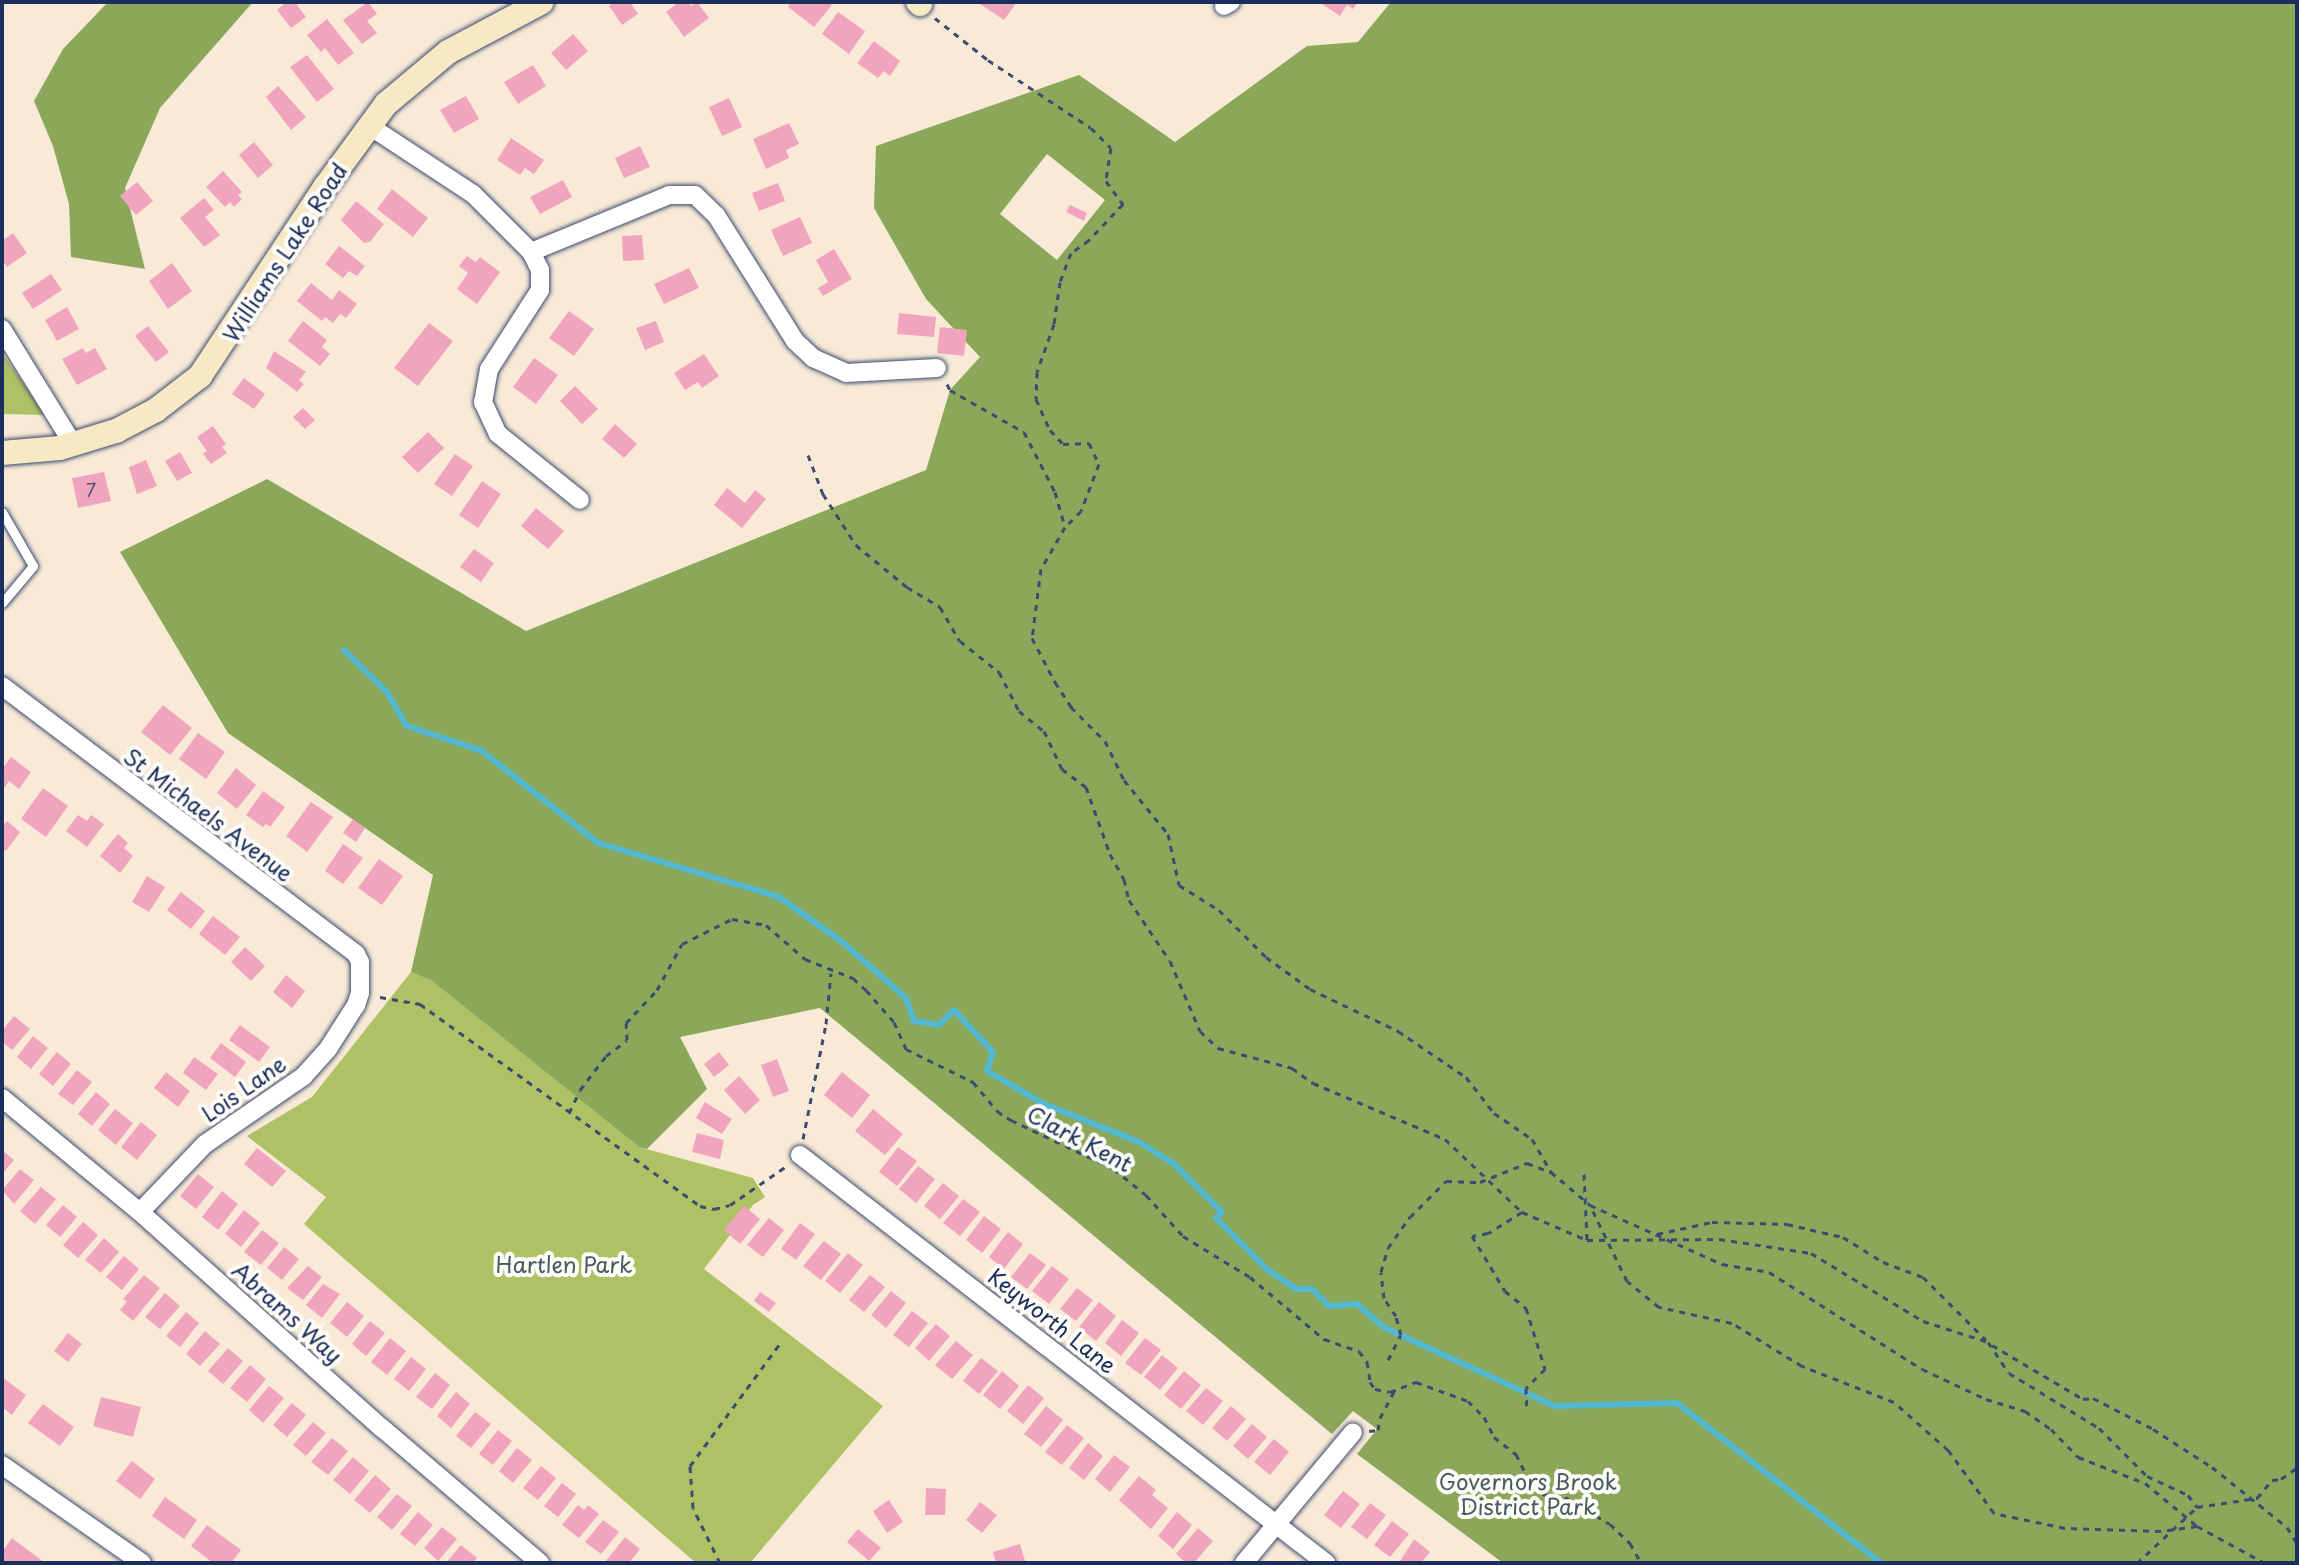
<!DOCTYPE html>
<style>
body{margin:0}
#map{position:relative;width:2299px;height:1565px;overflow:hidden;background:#f8ead7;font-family:"Playpen Sans",sans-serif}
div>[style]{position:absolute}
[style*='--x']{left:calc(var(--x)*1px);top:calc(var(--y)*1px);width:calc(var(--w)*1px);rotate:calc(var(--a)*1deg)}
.green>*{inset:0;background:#aec165}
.forest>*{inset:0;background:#8aa75a}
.stream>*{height:6px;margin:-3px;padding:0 3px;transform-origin:3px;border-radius:3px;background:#53b9d2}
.building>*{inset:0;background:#f1a4be}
.path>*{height:3px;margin-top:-1.5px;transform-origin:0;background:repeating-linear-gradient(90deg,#3c4b70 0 6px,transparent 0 12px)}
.roads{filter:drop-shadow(0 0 2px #3c4b70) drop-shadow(0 0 2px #3c4b70)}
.lane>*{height:9px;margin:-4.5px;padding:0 4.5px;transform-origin:4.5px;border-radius:4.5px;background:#fff}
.street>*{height:18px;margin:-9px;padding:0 9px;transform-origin:9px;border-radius:9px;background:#fff}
.secondary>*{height:24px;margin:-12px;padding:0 12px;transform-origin:12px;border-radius:12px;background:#f7e9c3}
span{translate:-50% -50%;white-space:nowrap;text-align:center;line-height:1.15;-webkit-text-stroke:8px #fdfcf7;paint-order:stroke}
.number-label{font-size:18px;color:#504c76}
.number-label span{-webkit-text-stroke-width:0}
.street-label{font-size:22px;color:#1b2f5e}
.park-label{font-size:22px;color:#475b60}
.frame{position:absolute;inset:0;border:4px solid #1b2f5e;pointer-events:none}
</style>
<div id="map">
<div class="green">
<i style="clip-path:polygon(2px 353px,46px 415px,2px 414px)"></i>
<i style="clip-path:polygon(411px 972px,432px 981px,639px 1147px,753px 1178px,765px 1197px,753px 1205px,704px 1269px,883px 1406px,750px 1563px,696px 1563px,304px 1224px,326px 1197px,247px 1136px,312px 1097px)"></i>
</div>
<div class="forest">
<i style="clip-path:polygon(108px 2px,253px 2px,160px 108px,125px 188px,145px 269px,71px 257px,69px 204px,53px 146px,34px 101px,63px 49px)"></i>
<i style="clip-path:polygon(evenodd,1391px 2px,2297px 2px,2297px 1563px,1503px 1563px,1357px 1454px,1377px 1429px,1353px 1411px,1332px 1434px,820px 1008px,680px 1037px,707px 1089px,647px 1149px,639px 1147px,432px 981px,411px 972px,433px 875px,228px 733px,120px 552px,267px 479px,526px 631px,926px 470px,950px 390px,980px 357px,926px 299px,874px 208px,876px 146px,1079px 75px,1175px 142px,1307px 46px,1358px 42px,1391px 2px,1047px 154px,1105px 200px,1057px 260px,1000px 214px,1047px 154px)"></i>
</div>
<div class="stream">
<i style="--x:344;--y:650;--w:60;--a:44.3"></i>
<i style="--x:387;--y:692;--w:39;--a:60"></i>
<i style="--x:407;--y:726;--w:79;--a:18.4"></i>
<i style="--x:482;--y:751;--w:148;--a:38.4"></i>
<i style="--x:598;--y:843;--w:189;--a:16.6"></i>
<i style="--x:779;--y:897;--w:76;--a:35.4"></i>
<i style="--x:841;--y:941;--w:86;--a:41.2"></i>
<i style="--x:906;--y:998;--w:24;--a:71"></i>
<i style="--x:914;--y:1021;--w:25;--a:9"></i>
<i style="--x:939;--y:1025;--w:21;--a:-45"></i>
<i style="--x:954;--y:1010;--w:57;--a:47.1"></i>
<i style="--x:993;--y:1052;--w:20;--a:108"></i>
<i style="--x:987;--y:1071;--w:66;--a:30.1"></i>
<i style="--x:1044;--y:1104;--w:102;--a:21.8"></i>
<i style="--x:1139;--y:1142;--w:40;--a:32"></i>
<i style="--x:1173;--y:1163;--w:69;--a:45"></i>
<i style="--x:1222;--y:1212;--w:8;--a:135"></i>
<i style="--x:1216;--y:1218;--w:74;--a:45"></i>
<i style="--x:1268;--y:1270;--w:34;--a:34"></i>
<i style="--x:1296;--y:1289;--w:16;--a:0"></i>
<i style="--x:1312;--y:1289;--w:24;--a:45"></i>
<i style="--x:1329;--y:1306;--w:28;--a:-4"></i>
<i style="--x:1357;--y:1304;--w:35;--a:41"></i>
<i style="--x:1383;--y:1327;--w:189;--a:24.7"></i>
<i style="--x:1555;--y:1406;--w:122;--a:-1.4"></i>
<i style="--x:1677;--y:1403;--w:259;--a:38.1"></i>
</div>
<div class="building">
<i style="clip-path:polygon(287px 2px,295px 2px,306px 17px,291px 28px,277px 10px)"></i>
<i style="clip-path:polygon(368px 2px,377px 14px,367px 21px,377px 33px,362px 44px,343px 20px)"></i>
<i style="clip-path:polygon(615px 2px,630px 2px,638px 14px,622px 25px,609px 6px)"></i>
<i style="clip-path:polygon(679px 2px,688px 2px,691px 6px,697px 2px,709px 18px,684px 37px,666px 12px)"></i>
<i style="clip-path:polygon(791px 2px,828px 2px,832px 5px,814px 27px,788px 7px)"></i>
<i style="clip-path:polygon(977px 2px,1017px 2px,1004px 20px)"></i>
<i style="clip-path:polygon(1319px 2px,1358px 2px,1353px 9px,1347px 5px,1340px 16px)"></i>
<i style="clip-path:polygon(838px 12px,865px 31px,849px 54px,822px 34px)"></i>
<i style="clip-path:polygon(327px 19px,354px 53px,338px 65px,325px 48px,321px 52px,307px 35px)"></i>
<i style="clip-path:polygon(573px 34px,588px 51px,566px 70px,551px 53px)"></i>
<i style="clip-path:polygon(874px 41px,900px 61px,890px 76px,884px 71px,878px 78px,857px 63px)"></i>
<i style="clip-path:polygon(307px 55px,334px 89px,317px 102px,290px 67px)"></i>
<i style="clip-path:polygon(533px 65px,546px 86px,518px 104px,504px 82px)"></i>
<i style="clip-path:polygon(278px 86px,306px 117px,291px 130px,266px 97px)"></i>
<i style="clip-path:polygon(466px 96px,479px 119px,454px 133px,440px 110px)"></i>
<i style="clip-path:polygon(729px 98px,742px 127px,722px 136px,709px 107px)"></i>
<i style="clip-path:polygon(789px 123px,799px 144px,786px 150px,789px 158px,766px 169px,753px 139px)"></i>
<i style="clip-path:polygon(511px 138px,544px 160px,534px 174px,525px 168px,520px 175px,497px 160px)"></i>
<i style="clip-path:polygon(254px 142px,273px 165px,258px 178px,239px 155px)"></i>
<i style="clip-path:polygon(640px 146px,650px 167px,624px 178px,615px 158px)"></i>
<i style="clip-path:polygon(223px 171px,242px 192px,238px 195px,242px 199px,234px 207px,230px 202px,225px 207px,206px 187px)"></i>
<i style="clip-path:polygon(563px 180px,572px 197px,540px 214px,530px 197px)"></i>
<i style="clip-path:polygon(137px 182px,153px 201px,136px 215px,120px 196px)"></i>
<i style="clip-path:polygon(778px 183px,785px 201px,759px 211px,752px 193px)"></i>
<i style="clip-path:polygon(392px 189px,428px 218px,413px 237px,377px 209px)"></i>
<i style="clip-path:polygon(204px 198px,214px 210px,205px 217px,220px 235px,204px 247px,180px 218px)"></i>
<i style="clip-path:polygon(356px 201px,384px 224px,370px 242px,364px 243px,341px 220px)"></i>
<i style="clip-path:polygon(1070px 205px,1087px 213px,1084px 221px,1066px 212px)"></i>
<i style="clip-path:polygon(800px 217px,812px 243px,783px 256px,771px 230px)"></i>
<i style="clip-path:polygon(13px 233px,27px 253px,7px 267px,2px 260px,2px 241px)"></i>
<i style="clip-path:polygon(642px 235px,644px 260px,623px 261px,622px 236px)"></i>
<i style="clip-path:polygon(339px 246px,365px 266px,357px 276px,349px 271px,343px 278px,325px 264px)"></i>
<i style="clip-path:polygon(834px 249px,852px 279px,823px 296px,818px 288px,828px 282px,816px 260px)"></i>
<i style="clip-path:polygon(467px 256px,476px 262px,480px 257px,500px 272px,477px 304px,457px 289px,468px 273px,459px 266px)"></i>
<i style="clip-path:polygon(172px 263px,192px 291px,168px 309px,149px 281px)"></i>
<i style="clip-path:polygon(689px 268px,699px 288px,664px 304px,654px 284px)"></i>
<i style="clip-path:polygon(51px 274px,62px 290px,33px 309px,22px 293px)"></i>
<i style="clip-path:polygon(311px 283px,332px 300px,339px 290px,357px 304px,346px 318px,340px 314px,333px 323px,325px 317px,322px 321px,297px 301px)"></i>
<i style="clip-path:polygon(67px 307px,79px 329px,57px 341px,45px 320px)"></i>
<i style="clip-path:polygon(569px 311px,594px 329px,574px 356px,549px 338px)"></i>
<i style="clip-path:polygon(899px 313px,936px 317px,934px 337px,897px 334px)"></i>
<i style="clip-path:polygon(303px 321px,327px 340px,322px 347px,330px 354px,320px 366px,288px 341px)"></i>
<i style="clip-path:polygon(656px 321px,664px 342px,645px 350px,636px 328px)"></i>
<i style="clip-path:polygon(429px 323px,453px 341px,418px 386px,394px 368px)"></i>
<i style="clip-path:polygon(148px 326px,169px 352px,156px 362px,135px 336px)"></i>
<i style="clip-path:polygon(940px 327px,967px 330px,964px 356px,937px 353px)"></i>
<i style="clip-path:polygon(83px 348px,86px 353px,95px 348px,107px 369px,77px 385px,62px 359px)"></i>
<i style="clip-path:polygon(274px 351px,306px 372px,299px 380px,304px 384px,297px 392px,266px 368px)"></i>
<i style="clip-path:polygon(704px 354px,719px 376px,702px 388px,698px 382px,685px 390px,674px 373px)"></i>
<i style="clip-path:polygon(534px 358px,558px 375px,536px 404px,513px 387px)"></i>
<i style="clip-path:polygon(244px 378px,265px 394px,254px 409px,232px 394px)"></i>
<i style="clip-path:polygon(575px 386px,598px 409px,582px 424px,560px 401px)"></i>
<i style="clip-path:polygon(303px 408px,315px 420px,305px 429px,293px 417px)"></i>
<i style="clip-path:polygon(615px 424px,637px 444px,624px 458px,602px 439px)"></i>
<i style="clip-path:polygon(213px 426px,226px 444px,222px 447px,227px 453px,211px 464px,203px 454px,207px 451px,197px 437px)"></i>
<i style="clip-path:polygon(428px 432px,444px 448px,418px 473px,402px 457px)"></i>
<i style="clip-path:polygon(180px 452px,192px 473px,177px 481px,165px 461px)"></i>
<i style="clip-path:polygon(455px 454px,473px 466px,452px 496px,434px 484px)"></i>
<i style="clip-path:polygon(146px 460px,157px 486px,137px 494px,129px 467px)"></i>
<i style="clip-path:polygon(104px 472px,111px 501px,78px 508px,72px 478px)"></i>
<i style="clip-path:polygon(482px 481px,501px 494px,478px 528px,459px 515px)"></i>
<i style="clip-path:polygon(727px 488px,745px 503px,755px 490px,766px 499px,742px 528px,714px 505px)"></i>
<i style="clip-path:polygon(536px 508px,564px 531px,548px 549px,521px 526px)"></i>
<i style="clip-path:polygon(474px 549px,494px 563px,481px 582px,460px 567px)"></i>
<i style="clip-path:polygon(163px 705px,192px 728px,170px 755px,141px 732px)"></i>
<i style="clip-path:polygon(198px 733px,225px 752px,206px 779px,179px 759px)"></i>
<i style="clip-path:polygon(11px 757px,31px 772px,19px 789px,9px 781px,5px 787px,2px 785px,2px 769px)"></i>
<i style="clip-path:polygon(236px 768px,256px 785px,237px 809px,217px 793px)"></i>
<i style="clip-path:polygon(43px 788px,68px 806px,46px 837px,21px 819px)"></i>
<i style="clip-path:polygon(263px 791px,285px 807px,270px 827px,266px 824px,263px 827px,246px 815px)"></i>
<i style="clip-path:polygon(311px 802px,333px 817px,307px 852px,286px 836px)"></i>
<i style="clip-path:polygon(78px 815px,87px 821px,91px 815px,104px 824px,87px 847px,66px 831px)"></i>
<i style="clip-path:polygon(353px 819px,365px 828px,356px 842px,343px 833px)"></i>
<i style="clip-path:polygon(7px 821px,20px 832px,6px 851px,2px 848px,2px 827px)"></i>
<i style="clip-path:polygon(118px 834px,128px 843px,124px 848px,133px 856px,120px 873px,100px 856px)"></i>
<i style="clip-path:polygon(343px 844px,363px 858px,343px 884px,325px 871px)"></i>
<i style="clip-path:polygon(379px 859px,403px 876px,382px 905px,358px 888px)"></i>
<i style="clip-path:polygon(147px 876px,165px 887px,149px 912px,132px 902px)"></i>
<i style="clip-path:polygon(181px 892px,205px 911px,191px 929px,167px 910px)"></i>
<i style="clip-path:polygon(213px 916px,240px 937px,225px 955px,199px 934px)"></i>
<i style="clip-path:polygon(245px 947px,265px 966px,251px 981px,231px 962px)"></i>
<i style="clip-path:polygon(286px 975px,305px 991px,292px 1008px,273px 992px)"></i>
<i style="clip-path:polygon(14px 1016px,30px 1029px,12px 1050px,2px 1042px,2px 1031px)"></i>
<i style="clip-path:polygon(240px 1025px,270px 1047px,259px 1062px,229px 1040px)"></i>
<i style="clip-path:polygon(33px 1036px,48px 1048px,31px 1069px,17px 1057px)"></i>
<i style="clip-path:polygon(221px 1043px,246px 1062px,235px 1077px,210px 1058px)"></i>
<i style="clip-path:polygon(57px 1052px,71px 1064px,53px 1086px,39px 1074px)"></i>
<i style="clip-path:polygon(719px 1052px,729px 1065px,714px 1077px,704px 1064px)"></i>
<i style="clip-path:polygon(194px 1057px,218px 1074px,206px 1090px,183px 1073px)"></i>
<i style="clip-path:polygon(777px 1059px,789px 1091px,773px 1097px,761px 1065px)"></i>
<i style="clip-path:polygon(77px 1070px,92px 1082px,73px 1105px,58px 1094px)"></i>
<i style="clip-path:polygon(166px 1072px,190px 1091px,178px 1107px,154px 1088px)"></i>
<i style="clip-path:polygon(842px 1072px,870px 1095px,852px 1118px,824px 1095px)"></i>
<i style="clip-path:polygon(739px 1076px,760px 1100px,745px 1114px,724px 1090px)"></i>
<i style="clip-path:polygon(96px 1092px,110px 1104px,92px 1126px,78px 1114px)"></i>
<i style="clip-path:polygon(705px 1102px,732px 1119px,722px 1134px,696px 1118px)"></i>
<i style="clip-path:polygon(115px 1109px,133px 1123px,116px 1145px,98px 1130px)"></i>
<i style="clip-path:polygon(873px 1109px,903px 1134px,885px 1155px,855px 1131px)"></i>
<i style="clip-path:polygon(141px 1122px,157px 1135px,137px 1160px,121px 1147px)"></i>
<i style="clip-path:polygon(697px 1133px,724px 1140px,720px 1159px,692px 1152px)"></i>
<i style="clip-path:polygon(898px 1147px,917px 1161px,897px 1186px,879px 1172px)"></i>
<i style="clip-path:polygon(257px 1148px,286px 1171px,272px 1187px,244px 1164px)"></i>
<i style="clip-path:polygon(2px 1150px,14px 1160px,2px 1174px)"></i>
<i style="clip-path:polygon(918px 1166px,935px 1179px,916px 1203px,899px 1189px)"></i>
<i style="clip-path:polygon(20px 1169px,34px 1180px,14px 1204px,2px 1190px)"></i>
<i style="clip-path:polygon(198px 1174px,214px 1187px,196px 1209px,180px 1196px)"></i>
<i style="clip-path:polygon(943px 1183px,959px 1196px,940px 1219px,924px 1206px)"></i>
<i style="clip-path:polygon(41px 1187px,56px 1199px,35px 1224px,20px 1211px)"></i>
<i style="clip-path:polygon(222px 1191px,238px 1204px,218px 1230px,202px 1217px)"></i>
<i style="clip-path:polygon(963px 1199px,980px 1212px,960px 1236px,943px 1223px)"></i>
<i style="clip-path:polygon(63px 1205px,77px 1217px,60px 1237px,46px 1225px)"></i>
<i style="clip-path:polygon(744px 1206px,760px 1219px,740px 1244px,724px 1230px)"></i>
<i style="clip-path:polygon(244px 1210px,260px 1223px,241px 1247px,225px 1234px)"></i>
<i style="clip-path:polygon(984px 1216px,1001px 1229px,982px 1253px,966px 1240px)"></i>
<i style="clip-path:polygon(769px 1218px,784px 1230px,763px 1257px,747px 1245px)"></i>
<i style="clip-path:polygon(83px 1222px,98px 1235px,78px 1258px,63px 1245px)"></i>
<i style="clip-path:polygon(800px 1223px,815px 1234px,796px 1260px,781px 1249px)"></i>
<i style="clip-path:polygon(262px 1230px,279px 1243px,261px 1265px,244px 1252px)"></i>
<i style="clip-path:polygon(1008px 1232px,1023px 1244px,1004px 1269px,989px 1257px)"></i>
<i style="clip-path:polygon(104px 1238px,119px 1252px,101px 1273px,85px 1260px)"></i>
<i style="clip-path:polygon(824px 1241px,841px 1254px,821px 1280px,803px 1266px)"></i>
<i style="clip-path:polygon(284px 1247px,299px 1259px,282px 1280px,267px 1268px)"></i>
<i style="clip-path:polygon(848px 1253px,863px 1265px,840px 1293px,825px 1281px)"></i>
<i style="clip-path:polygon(1030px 1253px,1046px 1265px,1027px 1289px,1011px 1277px)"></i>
<i style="clip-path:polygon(124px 1256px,139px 1269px,122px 1290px,106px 1277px)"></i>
<i style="clip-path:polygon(308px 1266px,322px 1277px,303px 1300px,287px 1288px)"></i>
<i style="clip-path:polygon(1052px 1266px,1069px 1279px,1049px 1304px,1032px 1291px)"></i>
<i style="clip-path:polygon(144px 1275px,160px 1288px,133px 1321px,120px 1310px,127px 1302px,123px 1299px)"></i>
<i style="clip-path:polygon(870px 1275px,885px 1287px,864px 1312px,849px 1300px)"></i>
<i style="clip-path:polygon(323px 1284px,340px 1294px,322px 1318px,306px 1305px)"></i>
<i style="clip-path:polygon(1077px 1288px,1093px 1300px,1076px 1321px,1060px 1309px)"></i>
<i style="clip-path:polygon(891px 1291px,906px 1303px,886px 1328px,871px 1315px)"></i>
<i style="clip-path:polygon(760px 1292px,776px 1303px,769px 1312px,754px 1301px)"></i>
<i style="clip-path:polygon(165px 1293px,180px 1306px,160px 1329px,145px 1317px)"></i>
<i style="clip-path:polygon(347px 1302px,364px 1316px,347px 1337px,330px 1323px)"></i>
<i style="clip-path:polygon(1099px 1302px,1116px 1316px,1096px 1341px,1079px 1327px)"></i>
<i style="clip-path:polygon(912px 1311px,928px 1323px,909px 1347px,893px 1335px)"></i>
<i style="clip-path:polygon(186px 1312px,199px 1323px,180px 1347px,166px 1336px)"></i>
<i style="clip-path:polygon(1122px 1320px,1139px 1333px,1121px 1356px,1105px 1343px)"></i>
<i style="clip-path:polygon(370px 1321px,385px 1333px,366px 1356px,352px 1344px)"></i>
<i style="clip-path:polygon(936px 1324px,950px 1336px,929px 1361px,915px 1348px)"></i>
<i style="clip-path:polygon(205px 1331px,220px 1344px,200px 1366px,186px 1354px)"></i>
<i style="clip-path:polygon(68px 1333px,82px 1344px,68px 1362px,54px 1351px)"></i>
<i style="clip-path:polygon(390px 1338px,406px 1351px,387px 1375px,371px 1362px)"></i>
<i style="clip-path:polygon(1145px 1338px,1161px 1350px,1141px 1375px,1125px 1363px)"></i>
<i style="clip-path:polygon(956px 1341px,973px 1355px,952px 1379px,935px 1365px)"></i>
<i style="clip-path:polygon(228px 1348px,243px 1361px,223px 1384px,208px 1371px)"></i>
<i style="clip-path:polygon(1162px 1355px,1178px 1368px,1160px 1390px,1144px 1377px)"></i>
<i style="clip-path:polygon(411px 1357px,426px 1369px,409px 1391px,394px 1379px)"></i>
<i style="clip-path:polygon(981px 1358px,998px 1371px,979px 1394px,963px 1381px)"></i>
<i style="clip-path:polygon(250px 1365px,266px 1379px,247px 1402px,230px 1388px)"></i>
<i style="clip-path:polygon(1002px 1371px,1019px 1386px,1000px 1409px,983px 1395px)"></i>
<i style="clip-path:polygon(1184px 1371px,1201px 1385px,1181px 1409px,1164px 1395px)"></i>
<i style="clip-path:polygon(435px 1373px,450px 1385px,432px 1409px,416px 1397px)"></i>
<i style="clip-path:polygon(2px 1377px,26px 1395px,12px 1415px,2px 1407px)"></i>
<i style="clip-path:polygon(1028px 1385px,1044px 1398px,1023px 1424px,1007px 1411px)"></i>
<i style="clip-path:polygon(269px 1386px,284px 1398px,263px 1423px,249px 1410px)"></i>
<i style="clip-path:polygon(1206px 1388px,1223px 1401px,1203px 1425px,1186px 1411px)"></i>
<i style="clip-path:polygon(456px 1392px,470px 1404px,451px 1428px,437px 1416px)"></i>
<i style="clip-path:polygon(101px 1397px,141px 1407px,133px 1437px,93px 1426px)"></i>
<i style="clip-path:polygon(292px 1403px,306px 1415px,287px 1437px,273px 1425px)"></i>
<i style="clip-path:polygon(43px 1404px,74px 1427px,60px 1446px,28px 1423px)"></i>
<i style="clip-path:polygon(1046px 1406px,1063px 1420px,1041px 1447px,1024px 1434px)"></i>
<i style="clip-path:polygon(1231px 1406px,1246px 1419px,1227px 1441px,1212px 1428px)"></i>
<i style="clip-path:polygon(475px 1412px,491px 1424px,471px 1448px,456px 1436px)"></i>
<i style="clip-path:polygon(313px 1422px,326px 1433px,306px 1456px,293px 1445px)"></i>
<i style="clip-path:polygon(1252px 1424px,1267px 1437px,1248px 1459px,1233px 1446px)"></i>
<i style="clip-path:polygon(1067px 1425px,1084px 1438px,1062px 1465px,1045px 1452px)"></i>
<i style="clip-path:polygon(498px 1430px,512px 1441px,493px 1465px,479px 1454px)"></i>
<i style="clip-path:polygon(332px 1438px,348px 1451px,328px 1475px,311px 1462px)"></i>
<i style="clip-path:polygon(1274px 1439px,1289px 1452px,1270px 1475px,1254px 1462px)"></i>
<i style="clip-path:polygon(1088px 1443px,1103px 1456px,1084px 1480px,1069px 1468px)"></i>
<i style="clip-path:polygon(517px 1448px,532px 1460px,513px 1483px,499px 1471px)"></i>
<i style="clip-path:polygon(1114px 1455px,1130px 1467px,1110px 1492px,1095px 1479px)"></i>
<i style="clip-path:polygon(353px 1457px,369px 1471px,350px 1494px,333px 1480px)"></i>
<i style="clip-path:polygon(132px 1461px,155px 1479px,140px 1499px,116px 1481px)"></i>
<i style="clip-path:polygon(541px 1466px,556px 1478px,538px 1500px,523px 1488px)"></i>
<i style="clip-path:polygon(375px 1475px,391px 1489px,370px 1513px,354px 1500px)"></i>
<i style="clip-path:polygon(1139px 1476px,1156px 1490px,1152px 1495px,1168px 1508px,1151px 1529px,1119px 1500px)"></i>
<i style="clip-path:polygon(562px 1483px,576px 1494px,558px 1517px,544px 1506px)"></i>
<i style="clip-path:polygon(926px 1488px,946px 1489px,945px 1515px,925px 1515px)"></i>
<i style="clip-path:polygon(1343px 1491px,1360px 1504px,1341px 1528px,1324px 1515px)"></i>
<i style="clip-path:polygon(397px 1494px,412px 1506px,392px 1530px,377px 1517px)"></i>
<i style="clip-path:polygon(165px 1497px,197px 1520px,184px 1539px,152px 1516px)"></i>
<i style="clip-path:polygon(889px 1500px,903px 1522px,887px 1533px,873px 1511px)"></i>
<i style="clip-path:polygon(980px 1502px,997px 1515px,982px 1533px,966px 1520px)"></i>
<i style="clip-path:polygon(1370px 1503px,1386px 1515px,1367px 1539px,1351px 1527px)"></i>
<i style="clip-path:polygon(578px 1505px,584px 1510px,588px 1505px,599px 1514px,579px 1538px,562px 1525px)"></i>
<i style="clip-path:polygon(418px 1512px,433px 1525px,415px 1546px,400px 1534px)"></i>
<i style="clip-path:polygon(1177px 1512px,1192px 1525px,1173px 1549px,1158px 1536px)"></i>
<i style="clip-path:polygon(603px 1520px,619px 1532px,601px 1554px,585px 1542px)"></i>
<i style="clip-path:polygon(1392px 1521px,1409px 1534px,1390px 1557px,1374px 1545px)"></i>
<i style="clip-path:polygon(207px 1525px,241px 1550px,231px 1563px,213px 1563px,191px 1546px)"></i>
<i style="clip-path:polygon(442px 1527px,457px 1539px,438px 1561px,424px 1548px)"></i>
<i style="clip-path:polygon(1198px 1528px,1213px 1541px,1194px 1563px,1186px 1563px,1176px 1554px)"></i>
<i style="clip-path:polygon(858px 1529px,881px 1548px,869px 1561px,847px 1542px)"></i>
<i style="clip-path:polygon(625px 1537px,640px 1549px,629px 1563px,609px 1563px,606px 1561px)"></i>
<i style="clip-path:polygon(12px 1538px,45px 1563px,2px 1563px,2px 1552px)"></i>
<i style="clip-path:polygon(1414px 1539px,1430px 1552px,1421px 1563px,1399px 1563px)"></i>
<i style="clip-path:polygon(1020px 1544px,1025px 1561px,996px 1563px,993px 1552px)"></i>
<i style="clip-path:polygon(461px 1545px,477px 1558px,473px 1563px,446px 1563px)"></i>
</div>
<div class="path">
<i style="--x:935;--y:18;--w:68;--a:38.4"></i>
<i style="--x:988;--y:60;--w:123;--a:33.4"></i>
<i style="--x:1091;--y:128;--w:28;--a:45"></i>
<i style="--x:1111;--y:148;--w:33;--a:99"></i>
<i style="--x:1106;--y:181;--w:29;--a:54"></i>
<i style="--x:1123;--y:204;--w:50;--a:133.4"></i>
<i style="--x:1089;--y:240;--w:22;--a:144"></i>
<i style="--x:1071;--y:253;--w:31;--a:111"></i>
<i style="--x:1060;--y:282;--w:42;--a:98.1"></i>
<i style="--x:1054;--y:324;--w:51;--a:109.5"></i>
<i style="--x:1037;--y:372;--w:27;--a:92"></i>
<i style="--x:1036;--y:399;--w:34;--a:66"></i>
<i style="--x:1050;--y:430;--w:19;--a:47"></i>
<i style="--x:1063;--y:444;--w:26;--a:-2"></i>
<i style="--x:1089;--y:443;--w:23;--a:65"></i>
<i style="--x:1099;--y:464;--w:50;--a:111"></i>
<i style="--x:1081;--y:511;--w:23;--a:135"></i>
<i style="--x:1065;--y:527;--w:48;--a:119.7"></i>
<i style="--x:1041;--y:569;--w:70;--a:97.4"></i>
<i style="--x:1032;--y:638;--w:50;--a:62.4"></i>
<i style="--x:1055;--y:682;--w:30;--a:57"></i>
<i style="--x:1071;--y:707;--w:48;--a:45"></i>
<i style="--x:1105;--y:741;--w:43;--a:64"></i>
<i style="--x:1124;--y:780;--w:70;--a:50.8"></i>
<i style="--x:1168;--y:834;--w:52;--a:77.8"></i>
<i style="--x:1179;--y:885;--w:47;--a:32"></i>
<i style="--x:1219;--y:910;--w:66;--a:45"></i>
<i style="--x:1266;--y:957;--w:54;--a:36"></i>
<i style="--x:1310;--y:989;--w:98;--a:25.5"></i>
<i style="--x:1398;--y:1031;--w:82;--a:34.1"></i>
<i style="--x:1466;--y:1077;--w:46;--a:52.1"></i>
<i style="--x:1494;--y:1113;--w:46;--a:34.4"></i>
<i style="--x:1532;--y:1139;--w:38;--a:60"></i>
<i style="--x:947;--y:384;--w:7;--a:63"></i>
<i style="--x:950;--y:390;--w:85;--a:29.6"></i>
<i style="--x:1024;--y:432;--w:68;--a:62.7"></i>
<i style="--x:1055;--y:492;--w:36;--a:74"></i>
<i style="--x:808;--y:455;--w:42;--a:69"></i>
<i style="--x:823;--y:494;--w:61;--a:57.1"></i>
<i style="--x:856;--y:545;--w:66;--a:39.5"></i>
<i style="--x:907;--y:587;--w:39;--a:31"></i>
<i style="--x:940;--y:607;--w:39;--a:60"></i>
<i style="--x:960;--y:641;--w:50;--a:38.5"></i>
<i style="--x:999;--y:672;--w:44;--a:62.9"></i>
<i style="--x:1019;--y:711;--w:32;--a:39"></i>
<i style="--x:1044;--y:731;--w:42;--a:64.7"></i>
<i style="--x:1062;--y:769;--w:30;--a:37"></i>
<i style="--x:1086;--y:787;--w:71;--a:70.3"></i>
<i style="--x:1110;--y:854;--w:29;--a:61"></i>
<i style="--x:1124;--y:879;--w:22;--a:77"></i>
<i style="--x:1129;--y:900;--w:73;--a:56.1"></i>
<i style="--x:1170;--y:961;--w:76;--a:66.8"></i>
<i style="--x:1200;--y:1031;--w:25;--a:43"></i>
<i style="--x:1218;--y:1048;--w:77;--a:15.1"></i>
<i style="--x:1292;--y:1068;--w:26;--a:36"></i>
<i style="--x:1313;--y:1083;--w:143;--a:23"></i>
<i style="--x:1445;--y:1139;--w:106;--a:43.5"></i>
<i style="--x:1522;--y:1212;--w:71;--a:23.3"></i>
<i style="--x:1587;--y:1240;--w:132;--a:-0.4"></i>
<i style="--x:1719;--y:1239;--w:93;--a:8.7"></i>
<i style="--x:1811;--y:1253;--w:131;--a:31.3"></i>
<i style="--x:1923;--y:1321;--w:68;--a:17.9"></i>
<i style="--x:1988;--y:1342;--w:37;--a:56"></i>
<i style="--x:2009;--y:1373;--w:105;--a:31.4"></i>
<i style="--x:2099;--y:1428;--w:68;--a:45"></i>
<i style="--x:2147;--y:1476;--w:45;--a:24.9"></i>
<i style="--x:2188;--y:1495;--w:15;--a:53"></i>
<i style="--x:380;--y:997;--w:41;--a:9.9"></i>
<i style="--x:420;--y:1004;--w:345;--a:35.8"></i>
<i style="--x:700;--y:1206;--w:14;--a:12"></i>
<i style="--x:714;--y:1209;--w:16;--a:-14"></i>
<i style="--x:730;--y:1205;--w:67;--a:-34.6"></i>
<i style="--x:569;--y:1113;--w:25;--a:-64"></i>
<i style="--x:580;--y:1090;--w:43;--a:-52.6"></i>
<i style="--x:606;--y:1056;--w:26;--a:-37"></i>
<i style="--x:627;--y:1040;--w:17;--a:-93"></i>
<i style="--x:626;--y:1023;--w:45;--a:-46.8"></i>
<i style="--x:657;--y:990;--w:52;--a:-61.5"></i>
<i style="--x:682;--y:944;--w:56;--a:-26.6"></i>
<i style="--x:732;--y:919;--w:35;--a:10"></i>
<i style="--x:766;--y:925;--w:52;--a:41.1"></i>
<i style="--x:805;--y:959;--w:52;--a:21.6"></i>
<i style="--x:853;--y:978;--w:18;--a:43"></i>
<i style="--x:866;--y:990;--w:43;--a:48.8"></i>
<i style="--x:894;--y:1022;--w:30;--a:66"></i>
<i style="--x:906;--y:1049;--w:75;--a:26.2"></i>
<i style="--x:973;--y:1082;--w:38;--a:50"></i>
<i style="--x:997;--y:1111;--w:17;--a:33"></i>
<i style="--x:1011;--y:1120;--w:114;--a:25.4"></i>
<i style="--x:1114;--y:1169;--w:41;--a:39.1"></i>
<i style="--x:1146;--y:1195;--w:55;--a:47.9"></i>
<i style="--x:1183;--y:1236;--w:79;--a:31.5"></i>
<i style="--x:1250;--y:1277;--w:97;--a:40"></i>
<i style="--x:1324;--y:1339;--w:37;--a:19"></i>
<i style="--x:1359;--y:1351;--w:14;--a:54"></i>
<i style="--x:1367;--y:1362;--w:20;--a:81"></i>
<i style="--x:1370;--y:1382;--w:9;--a:54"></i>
<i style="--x:1375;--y:1389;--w:15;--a:11"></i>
<i style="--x:1390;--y:1392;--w:28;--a:-21"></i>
<i style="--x:1416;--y:1382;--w:55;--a:20.1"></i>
<i style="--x:1468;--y:1401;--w:23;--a:45"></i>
<i style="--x:1484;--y:1417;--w:22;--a:63"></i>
<i style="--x:1494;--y:1437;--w:28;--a:38"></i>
<i style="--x:1516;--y:1454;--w:28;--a:64"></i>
<i style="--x:1528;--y:1479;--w:21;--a:47"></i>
<i style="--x:1542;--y:1494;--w:23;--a:7"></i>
<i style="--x:1565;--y:1497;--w:52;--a:31"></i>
<i style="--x:1610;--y:1524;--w:28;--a:44"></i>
<i style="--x:1630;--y:1543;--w:23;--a:61"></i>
<i style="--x:803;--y:1139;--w:117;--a:-78.7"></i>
<i style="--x:826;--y:1024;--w:51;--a:-84.4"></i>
<i style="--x:1584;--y:1174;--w:66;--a:87.4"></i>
<i style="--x:1522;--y:1212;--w:40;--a:148"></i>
<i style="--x:1488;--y:1233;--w:16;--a:169"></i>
<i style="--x:1472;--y:1236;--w:64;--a:59"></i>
<i style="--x:1505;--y:1291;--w:27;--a:39"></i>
<i style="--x:1526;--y:1308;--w:64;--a:72.7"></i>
<i style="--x:1545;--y:1369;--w:27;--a:135"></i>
<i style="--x:1526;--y:1388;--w:23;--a:88"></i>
<i style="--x:1657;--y:1234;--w:56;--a:-12.3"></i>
<i style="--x:1712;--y:1222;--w:75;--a:1.5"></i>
<i style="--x:1787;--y:1224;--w:57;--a:13.1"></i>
<i style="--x:1843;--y:1237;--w:47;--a:32"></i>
<i style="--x:1883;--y:1262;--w:43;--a:20.6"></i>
<i style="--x:1923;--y:1277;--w:89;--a:45"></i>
<i style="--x:1992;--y:1345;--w:106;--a:30.7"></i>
<i style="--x:2083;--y:1399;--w:10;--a:-6"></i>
<i style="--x:2093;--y:1398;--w:68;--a:27.3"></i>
<i style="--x:2153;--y:1429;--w:70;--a:32.8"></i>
<i style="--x:2212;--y:1467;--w:96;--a:38.7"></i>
<i style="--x:2287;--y:1527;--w:19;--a:58"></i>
<i style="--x:1388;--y:1360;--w:28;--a:-63"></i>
<i style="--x:1401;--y:1335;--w:20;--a:-105"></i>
<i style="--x:1396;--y:1316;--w:22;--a:-124"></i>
<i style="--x:1384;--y:1298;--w:26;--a:-97"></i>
<i style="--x:1381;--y:1272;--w:25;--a:-74"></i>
<i style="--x:1388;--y:1248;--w:38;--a:-55"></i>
<i style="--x:1410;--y:1217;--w:51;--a:-45"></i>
<i style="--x:1446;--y:1181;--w:34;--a:2"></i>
<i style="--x:1480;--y:1182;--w:51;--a:-22"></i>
<i style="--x:1527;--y:1163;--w:26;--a:21"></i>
<i style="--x:1551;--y:1172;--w:51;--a:40.2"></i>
<i style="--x:1369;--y:1431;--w:9;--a:-6"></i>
<i style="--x:1378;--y:1430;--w:12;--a:-81"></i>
<i style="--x:1380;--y:1418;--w:32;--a:-62"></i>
<i style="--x:2197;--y:1526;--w:36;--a:172"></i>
<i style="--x:2161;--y:1531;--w:96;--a:-178.2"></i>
<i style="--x:2065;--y:1528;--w:73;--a:-168.1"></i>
<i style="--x:1994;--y:1513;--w:78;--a:-126.1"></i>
<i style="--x:1948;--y:1450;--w:72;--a:-138.4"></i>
<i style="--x:1894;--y:1402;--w:99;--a:-158.6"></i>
<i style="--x:1802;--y:1366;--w:82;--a:-148.4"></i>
<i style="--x:1732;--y:1323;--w:75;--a:-167.6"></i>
<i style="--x:1659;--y:1307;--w:41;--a:-140.9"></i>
<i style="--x:1627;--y:1281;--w:85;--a:-116"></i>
<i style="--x:1590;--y:1205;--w:145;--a:24.1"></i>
<i style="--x:1722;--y:1264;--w:48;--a:9.7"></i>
<i style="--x:1769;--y:1272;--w:181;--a:32.4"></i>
<i style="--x:1922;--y:1369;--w:71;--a:25.1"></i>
<i style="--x:1986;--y:1399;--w:41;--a:17.1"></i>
<i style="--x:2025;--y:1411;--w:32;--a:35"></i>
<i style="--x:2051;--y:1429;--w:39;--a:46"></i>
<i style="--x:2078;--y:1457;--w:72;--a:21.2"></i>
<i style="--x:2145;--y:1483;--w:67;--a:39.6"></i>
<i style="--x:2197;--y:1526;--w:77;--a:28.6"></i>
<i style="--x:720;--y:1563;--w:61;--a:-116.1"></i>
<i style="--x:693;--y:1508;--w:42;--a:-94.1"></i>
<i style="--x:690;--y:1466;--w:154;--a:-53.7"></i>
<i style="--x:2137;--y:1563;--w:82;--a:-43"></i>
<i style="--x:2197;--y:1507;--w:61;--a:-8.5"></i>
<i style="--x:2257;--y:1498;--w:23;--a:-50"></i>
<i style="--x:2272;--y:1480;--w:9;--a:-6"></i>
<i style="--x:2281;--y:1479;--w:19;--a:-35"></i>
</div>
<div class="roads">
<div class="lane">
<i style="--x:2;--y:512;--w:62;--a:60.1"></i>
<i style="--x:33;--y:566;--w:48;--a:130"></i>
</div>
<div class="street">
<i style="--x:1224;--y:6;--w:8;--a:-30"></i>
<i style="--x:368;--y:125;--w:126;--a:33.3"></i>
<i style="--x:473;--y:194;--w:82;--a:45"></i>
<i style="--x:531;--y:252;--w:20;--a:63"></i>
<i style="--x:540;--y:270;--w:20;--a:90"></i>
<i style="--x:540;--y:290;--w:94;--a:122.8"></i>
<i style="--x:489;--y:369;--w:34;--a:100"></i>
<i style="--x:483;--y:402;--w:35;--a:65"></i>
<i style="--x:498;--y:434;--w:105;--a:38.8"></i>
<i style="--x:531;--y:252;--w:149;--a:-22.4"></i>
<i style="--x:669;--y:195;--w:26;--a:0"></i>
<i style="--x:695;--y:195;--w:29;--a:44"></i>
<i style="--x:716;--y:215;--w:149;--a:57.9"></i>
<i style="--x:795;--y:341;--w:25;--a:43"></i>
<i style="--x:813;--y:358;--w:36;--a:24"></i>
<i style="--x:846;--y:373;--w:91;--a:-3.1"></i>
<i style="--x:2;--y:329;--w:135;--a:58.3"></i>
<i style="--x:2;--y:686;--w:444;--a:37.1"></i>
<i style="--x:356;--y:954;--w:9;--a:63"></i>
<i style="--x:360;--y:962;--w:31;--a:90"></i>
<i style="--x:360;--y:993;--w:13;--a:108"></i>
<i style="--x:356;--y:1005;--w:52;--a:122.5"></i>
<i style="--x:328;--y:1049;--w:36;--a:132"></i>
<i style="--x:304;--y:1076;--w:120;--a:145.5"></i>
<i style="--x:205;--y:1144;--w:94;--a:133.7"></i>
<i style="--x:2;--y:1098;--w:179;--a:39.6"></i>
<i style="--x:140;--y:1212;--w:324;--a:41.8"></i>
<i style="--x:382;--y:1428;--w:208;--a:40.5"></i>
<i style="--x:800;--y:1155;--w:666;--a:37.8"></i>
<i style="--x:2;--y:1465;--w:171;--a:35"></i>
<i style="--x:1244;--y:1563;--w:170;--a:-50.2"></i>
</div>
<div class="secondary">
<i style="--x:918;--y:2;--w:3;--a:45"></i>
<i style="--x:2;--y:453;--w:58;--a:-4.9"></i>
<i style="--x:60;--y:448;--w:59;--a:-16.9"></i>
<i style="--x:116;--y:431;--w:45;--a:-27.7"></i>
<i style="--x:156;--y:410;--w:56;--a:-37.7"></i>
<i style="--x:200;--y:376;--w:227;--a:-56.5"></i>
<i style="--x:325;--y:187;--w:103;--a:-53.7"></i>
<i style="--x:386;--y:104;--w:81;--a:-40"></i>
<i style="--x:448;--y:52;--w:106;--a:-28"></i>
</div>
</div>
<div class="number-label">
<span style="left:91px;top:490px">7</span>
</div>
<div class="street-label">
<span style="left:284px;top:252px;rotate:-57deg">Williams Lake Road</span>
<span style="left:209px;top:814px;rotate:37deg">St Michaels Avenue</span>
<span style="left:243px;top:1088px;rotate:-35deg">Lois Lane</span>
<span style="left:1080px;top:1138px;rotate:28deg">Clark Kent</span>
<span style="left:288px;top:1312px;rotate:42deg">Abrams Way</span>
<span style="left:1053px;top:1320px;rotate:38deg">Keyworth Lane</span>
</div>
<div class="park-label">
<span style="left:564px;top:1264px">Hartlen Park</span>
<span style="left:1528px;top:1493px">Governors Brook<br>District Park</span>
</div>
<div class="frame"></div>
</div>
